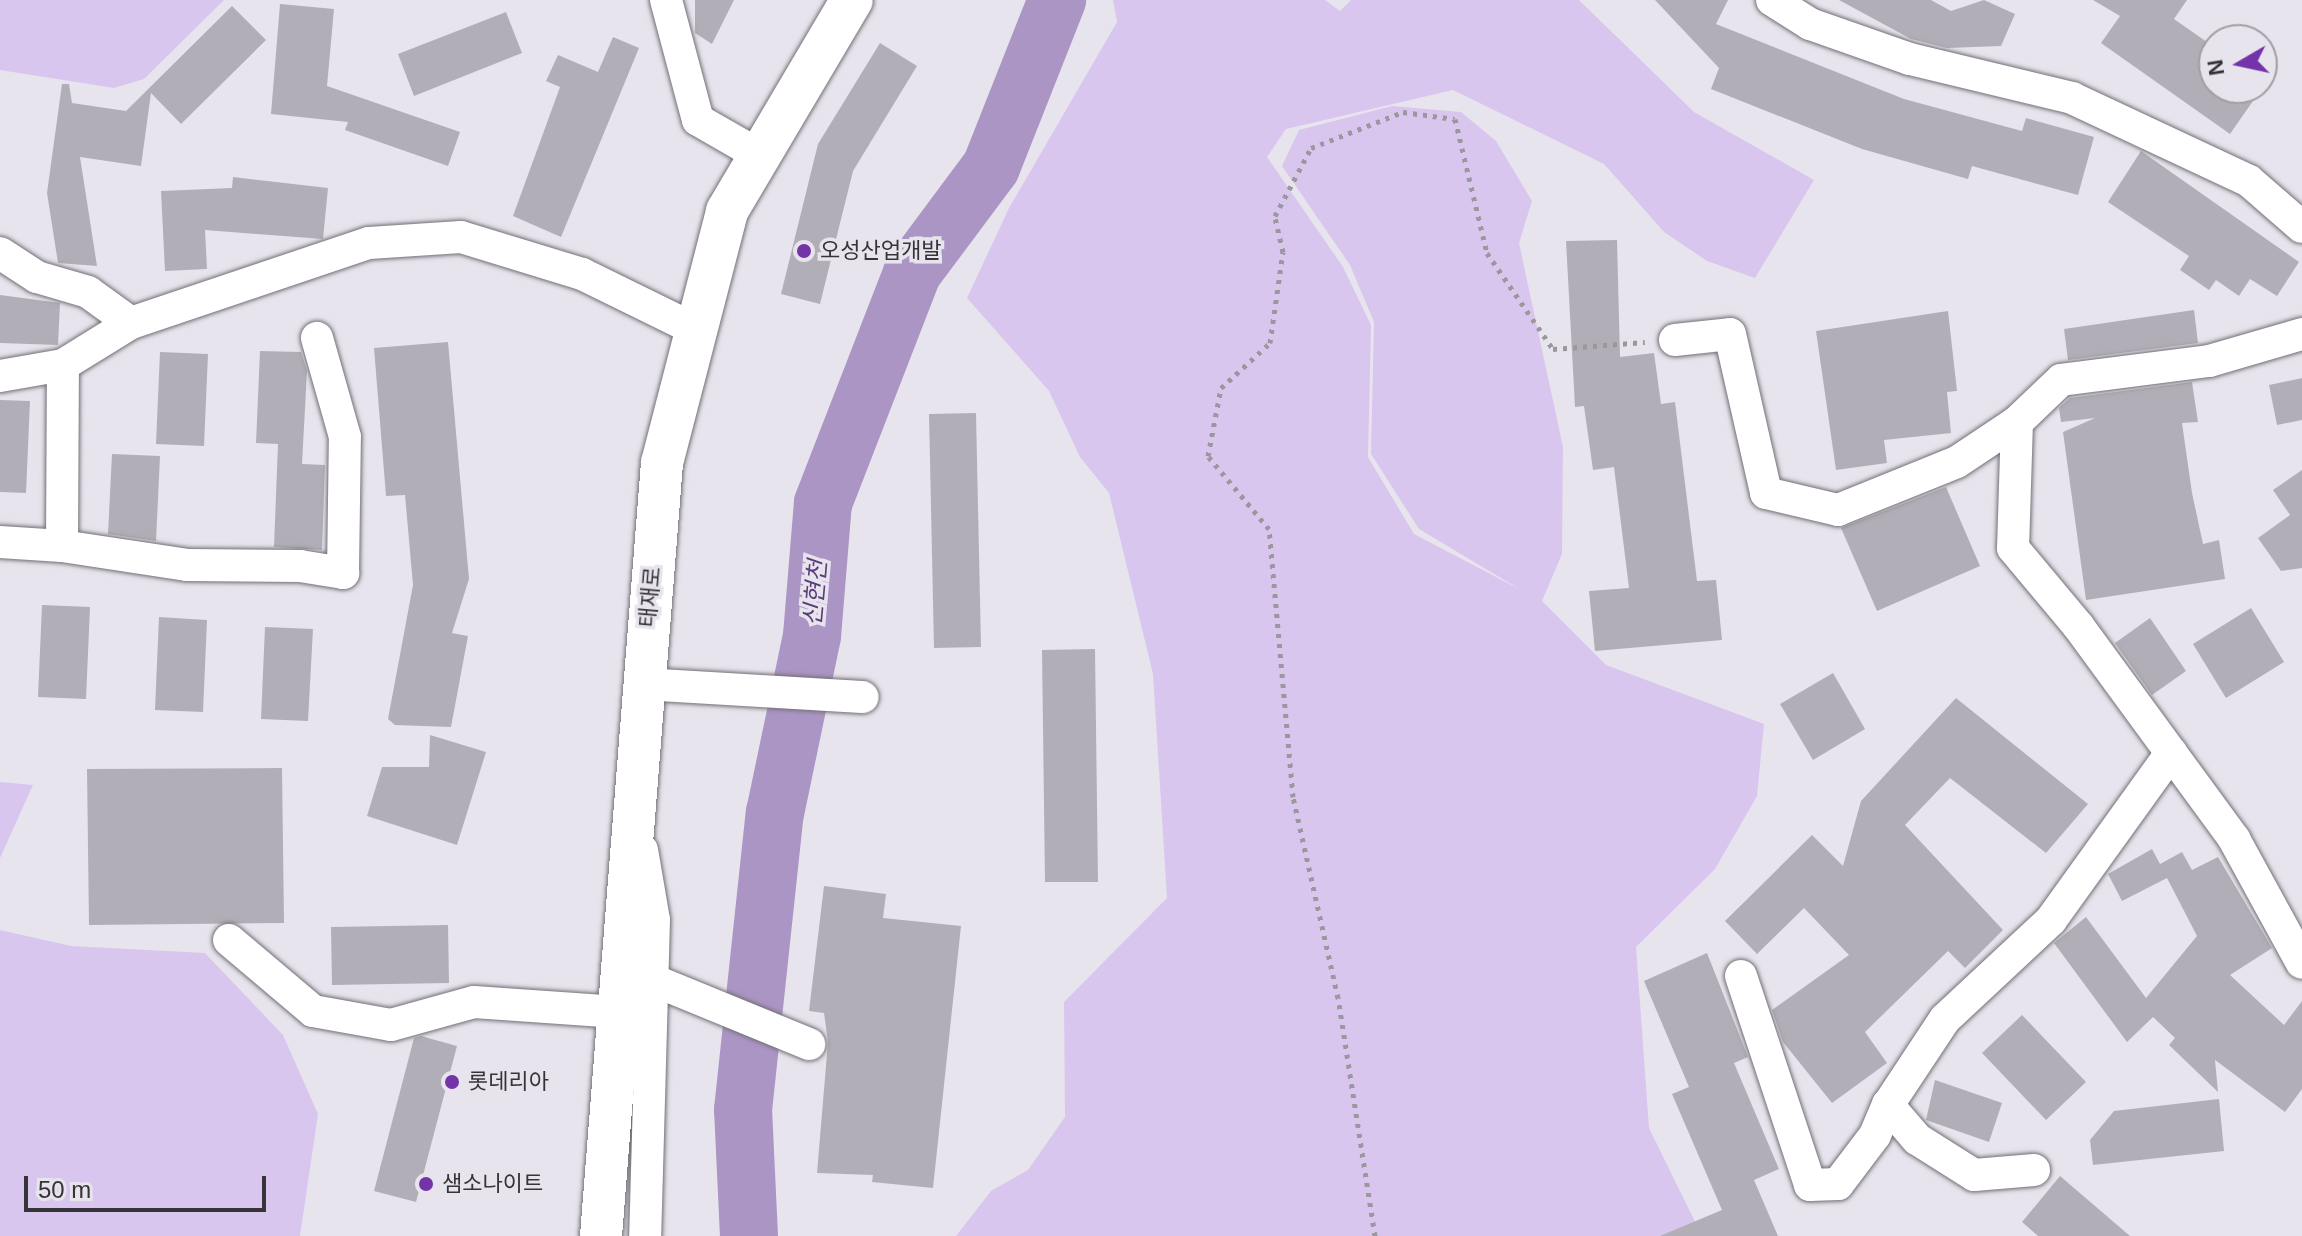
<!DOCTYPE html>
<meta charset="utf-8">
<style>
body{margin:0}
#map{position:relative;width:2302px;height:1236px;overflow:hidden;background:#e8e4ed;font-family:Helvetica,"Noto Sans KR",sans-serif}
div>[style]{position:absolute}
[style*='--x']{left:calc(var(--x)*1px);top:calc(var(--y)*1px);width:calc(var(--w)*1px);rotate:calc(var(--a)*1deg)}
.green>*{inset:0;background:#d9c6ef}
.river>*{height:58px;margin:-29px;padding:0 29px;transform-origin:29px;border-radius:29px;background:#ab95c4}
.building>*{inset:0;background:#b2aeb7}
.path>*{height:5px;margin-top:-2.5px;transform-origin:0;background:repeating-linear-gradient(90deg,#9a979e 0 4px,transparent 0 10px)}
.roads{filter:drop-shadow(0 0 2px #736f77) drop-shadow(0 0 2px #736f77)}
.minor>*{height:32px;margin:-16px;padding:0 16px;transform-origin:16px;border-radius:16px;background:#fff}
.major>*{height:42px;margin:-21px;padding:0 21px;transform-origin:21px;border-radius:21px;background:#fff}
.dots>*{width:22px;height:22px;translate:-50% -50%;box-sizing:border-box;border:4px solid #e8e4ed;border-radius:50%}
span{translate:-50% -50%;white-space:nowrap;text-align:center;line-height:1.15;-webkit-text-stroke:7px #e8e4ed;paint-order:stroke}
.poi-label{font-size:22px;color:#363438}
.left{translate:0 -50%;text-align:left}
.street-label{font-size:22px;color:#363438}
.water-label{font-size:24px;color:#5b3d79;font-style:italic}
.north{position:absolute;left:2198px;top:24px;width:80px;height:80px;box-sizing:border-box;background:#e8e4ed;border:2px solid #a19ea5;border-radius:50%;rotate:261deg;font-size:22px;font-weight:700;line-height:32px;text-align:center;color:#363438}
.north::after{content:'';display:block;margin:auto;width:28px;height:36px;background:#7434a9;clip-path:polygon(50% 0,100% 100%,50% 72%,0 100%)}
.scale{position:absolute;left:24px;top:1176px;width:242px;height:36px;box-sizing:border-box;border:4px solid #363438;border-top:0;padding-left:10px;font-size:24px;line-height:28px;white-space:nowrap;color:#363438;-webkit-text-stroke:6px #e8e4ed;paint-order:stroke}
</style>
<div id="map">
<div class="green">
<i style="clip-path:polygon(0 0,224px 0,144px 79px,114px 88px,0 70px)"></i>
<i style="clip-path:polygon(1113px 0,1325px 0,1340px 11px,1351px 0,1579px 0,1694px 112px,1814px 180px,1755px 278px,1707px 261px,1664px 232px,1604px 164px,1453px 90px,1286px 129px,1267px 157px,1343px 267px,1371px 325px,1368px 457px,1414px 534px,1521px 590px,1419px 529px,1371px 454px,1374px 322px,1350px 265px,1282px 166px,1299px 130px,1392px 106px,1461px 112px,1496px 141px,1532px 201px,1519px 243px,1563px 447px,1562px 554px,1542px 601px,1606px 665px,1764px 724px,1757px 796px,1715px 869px,1636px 947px,1649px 1128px,1702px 1236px,956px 1236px,991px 1191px,1028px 1170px,1065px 1117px,1064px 1002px,1167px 898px,1153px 674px,1109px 493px,1080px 457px,1049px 391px,967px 298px,1009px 208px,1117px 22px)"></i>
<i style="clip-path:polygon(0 782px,33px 785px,0 858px)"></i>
<i style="clip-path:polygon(0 930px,71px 946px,205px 953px,283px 1035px,318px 1114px,300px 1236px,0 1236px)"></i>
</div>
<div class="river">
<i style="--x:749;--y:1236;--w:126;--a:-92.7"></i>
<i style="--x:743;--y:1110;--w:299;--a:-83.9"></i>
<i style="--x:775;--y:813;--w:181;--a:-78.2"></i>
<i style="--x:812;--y:636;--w:133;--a:-85.3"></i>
<i style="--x:823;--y:503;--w:247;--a:-68.8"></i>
<i style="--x:912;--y:273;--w:132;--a:-53.3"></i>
<i style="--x:991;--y:167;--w:180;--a:-68.4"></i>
</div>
<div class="building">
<i style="clip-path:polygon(695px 0,734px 0,712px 44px,695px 33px)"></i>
<i style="clip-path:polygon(1655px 0,1728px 0,1716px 24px,1904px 99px,2022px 131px,2026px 118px,2094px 137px,2078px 195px,1972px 166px,1968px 179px,1862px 149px,1711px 89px,1719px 68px)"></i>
<i style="clip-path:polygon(1839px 0,1931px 0,1951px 11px,1984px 0,2015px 14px,2001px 46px,1947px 48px,1911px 39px)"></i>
<i style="clip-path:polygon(2093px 0,2187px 0,2174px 19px,2214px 47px,2214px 88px,2262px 88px,2230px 134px,2101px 43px,2120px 16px)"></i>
<i style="clip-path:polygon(280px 4px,334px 9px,327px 86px,460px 132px,448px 166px,345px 130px,348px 122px,271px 114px)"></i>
<i style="clip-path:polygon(232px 6px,266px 40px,181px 124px,151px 93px,141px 166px,80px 157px,97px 266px,58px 263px,47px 193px,62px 84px,69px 84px,72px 103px,126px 111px)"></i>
<i style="clip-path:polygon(506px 12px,522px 53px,414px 96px,398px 54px)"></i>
<i style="clip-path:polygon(613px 37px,639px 48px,561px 237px,513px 216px,560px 87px,546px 81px,558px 55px,598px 72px)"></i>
<i style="clip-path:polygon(880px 43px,917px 66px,853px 171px,820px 304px,781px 294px,818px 144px)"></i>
<i style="clip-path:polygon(2141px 151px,2299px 262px,2277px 296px,2250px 279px,2239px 296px,2216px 280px,2209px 290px,2180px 270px,2189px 256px,2108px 202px)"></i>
<i style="clip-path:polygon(233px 177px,328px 188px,323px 239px,205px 230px,207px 269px,165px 271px,161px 191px,232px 188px)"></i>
<i style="clip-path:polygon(1617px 240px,1620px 357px,1654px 353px,1661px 404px,1675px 402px,1697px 581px,1716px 580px,1722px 640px,1595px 651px,1589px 591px,1629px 588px,1614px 467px,1593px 470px,1584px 406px,1575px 407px,1566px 241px)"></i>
<i style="clip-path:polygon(0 295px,60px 303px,58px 345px,0 343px)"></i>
<i style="clip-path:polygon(2194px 310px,2198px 343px,2068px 360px,2064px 329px)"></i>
<i style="clip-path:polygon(1948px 311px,1957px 391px,1947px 392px,1951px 433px,1884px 440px,1887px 463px,1836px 470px,1816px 331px)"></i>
<i style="clip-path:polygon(448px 342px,469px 579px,452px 633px,468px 636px,451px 727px,395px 725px,388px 719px,413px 585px,405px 495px,386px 496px,374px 348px)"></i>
<i style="clip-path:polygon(260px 351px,301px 352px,307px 371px,302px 464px,325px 465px,322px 550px,274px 547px,278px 444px,256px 443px)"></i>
<i style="clip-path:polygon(160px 352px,208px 354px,204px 446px,156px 444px)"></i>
<i style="clip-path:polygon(2302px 378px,2302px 420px,2277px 425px,2269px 385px)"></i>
<i style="clip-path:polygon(2192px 382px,2198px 422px,2182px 423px,2192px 493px,2203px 544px,2219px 540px,2225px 579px,2086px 600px,2063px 432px,2095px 418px,2061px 422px,2059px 408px,2070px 398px)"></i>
<i style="clip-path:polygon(0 400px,30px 401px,26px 493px,0 492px)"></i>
<i style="clip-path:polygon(976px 413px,981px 647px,934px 648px,929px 414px)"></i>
<i style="clip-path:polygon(112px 454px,160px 456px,156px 541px,108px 534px)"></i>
<i style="clip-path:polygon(2302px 470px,2302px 568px,2281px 571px,2258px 538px,2290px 515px,2273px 490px)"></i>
<i style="clip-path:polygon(1946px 487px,1980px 566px,1877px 611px,1841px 528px)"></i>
<i style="clip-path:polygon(42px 605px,90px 607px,86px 699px,38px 697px)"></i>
<i style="clip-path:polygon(2251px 608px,2284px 662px,2226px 698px,2193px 644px)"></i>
<i style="clip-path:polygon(159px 617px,207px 620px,203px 712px,155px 710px)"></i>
<i style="clip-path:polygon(2150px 618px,2186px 671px,2152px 695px,2115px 643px)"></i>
<i style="clip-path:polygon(265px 627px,313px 629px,308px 721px,261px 719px)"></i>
<i style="clip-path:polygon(1095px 649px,1098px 882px,1045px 882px,1042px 650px)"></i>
<i style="clip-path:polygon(1833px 673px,1865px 729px,1813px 760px,1780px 704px)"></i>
<i style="clip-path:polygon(1956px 698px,2088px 804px,2046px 853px,1950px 778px,1905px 825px,2003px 930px,1965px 968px,1948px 951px,1865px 1032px,1887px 1063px,1832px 1103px,1783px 1042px,1772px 1010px,1849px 955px,1804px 908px,1757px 954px,1725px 921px,1812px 835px,1843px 866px,1861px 801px)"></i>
<i style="clip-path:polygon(430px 735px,486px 752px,457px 845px,367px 816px,382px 767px,429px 767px)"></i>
<i style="clip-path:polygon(282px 768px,284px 923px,89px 925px,87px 769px)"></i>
<i style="clip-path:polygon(2152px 849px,2160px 864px,2182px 852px,2192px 870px,2218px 857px,2272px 948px,2230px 975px,2284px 1025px,2302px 1001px,2302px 1089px,2285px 1112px,2215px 1060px,2218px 1092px,2169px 1045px,2175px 1038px,2153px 1017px,2127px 1042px,2054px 943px,2086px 917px,2146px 998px,2197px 936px,2167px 878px,2122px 901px,2108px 874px)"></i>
<i style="clip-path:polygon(824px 886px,886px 894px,883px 918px,961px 926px,933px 1188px,872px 1182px,873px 1175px,817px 1173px,828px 1042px,824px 1013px,809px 1011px)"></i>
<i style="clip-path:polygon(448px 925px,449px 983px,332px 985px,331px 927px)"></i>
<i style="clip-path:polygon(1707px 953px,1748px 1057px,1734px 1063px,1779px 1169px,1754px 1180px,1778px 1236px,1660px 1236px,1722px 1210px,1672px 1094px,1689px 1087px,1644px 981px)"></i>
<i style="clip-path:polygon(2022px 1015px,2086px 1082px,2046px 1120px,1982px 1053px)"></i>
<i style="clip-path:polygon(421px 1036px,457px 1046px,416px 1202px,374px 1191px,414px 1038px)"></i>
<i style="clip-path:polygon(1935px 1080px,2002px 1103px,1989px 1142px,1926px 1120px)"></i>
<i style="clip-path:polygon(2219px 1099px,2224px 1151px,2093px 1165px,2090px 1140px,2114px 1111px)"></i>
<i style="clip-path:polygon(2060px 1176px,2130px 1236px,2038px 1236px,2022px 1222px)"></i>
</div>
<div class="path">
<i style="--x:1375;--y:1236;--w:241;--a:-98.8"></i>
<i style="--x:1338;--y:998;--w:206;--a:-102.6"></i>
<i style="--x:1293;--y:797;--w:269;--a:-95.1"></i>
<i style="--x:1269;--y:529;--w:95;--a:-129.9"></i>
<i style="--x:1208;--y:456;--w:69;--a:-79.2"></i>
<i style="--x:1221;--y:388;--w:67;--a:-42.6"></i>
<i style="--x:1270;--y:343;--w:92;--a:-81.9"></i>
<i style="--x:1283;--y:252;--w:37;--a:-103"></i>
<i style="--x:1275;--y:216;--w:77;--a:-62.1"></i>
<i style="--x:1311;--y:148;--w:99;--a:-21.4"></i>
<i style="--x:1403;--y:112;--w:52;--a:7.7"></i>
<i style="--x:1455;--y:119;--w:138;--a:76.6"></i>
<i style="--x:1487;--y:253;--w:116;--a:55.5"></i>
<i style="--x:1553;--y:349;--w:92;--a:-4.4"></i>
</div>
<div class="roads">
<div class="minor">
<i style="--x:666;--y:0;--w:124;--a:75.1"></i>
<i style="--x:698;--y:120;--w:54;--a:29.9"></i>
<i style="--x:1772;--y:0;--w:45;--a:32.3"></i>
<i style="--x:1810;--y:24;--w:106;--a:19.3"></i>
<i style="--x:1910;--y:59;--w:167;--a:13.5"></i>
<i style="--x:2072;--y:98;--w:195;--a:25.1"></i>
<i style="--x:2249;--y:181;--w:70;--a:41"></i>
<i style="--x:0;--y:253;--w:44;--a:33"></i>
<i style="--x:37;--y:277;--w:53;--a:16.4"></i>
<i style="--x:88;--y:292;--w:53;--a:35.8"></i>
<i style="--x:2302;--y:334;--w:97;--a:163.8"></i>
<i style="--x:2209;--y:361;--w:149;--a:172.7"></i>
<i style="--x:2061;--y:380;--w:61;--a:136.3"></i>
<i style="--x:2017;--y:422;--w:126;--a:91.8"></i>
<i style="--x:2013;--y:548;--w:103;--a:50.1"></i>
<i style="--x:2079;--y:627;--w:263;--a:53.8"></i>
<i style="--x:2234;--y:839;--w:141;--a:61.3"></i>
<i style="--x:1675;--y:340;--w:55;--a:-6.2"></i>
<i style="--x:1730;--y:334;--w:163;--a:77.2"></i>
<i style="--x:1766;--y:493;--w:74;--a:13.3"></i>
<i style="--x:1838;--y:510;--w:128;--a:-22"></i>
<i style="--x:1957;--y:462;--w:72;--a:-33.7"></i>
<i style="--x:0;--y:376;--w:64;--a:-9.9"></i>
<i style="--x:63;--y:365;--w:80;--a:-31.7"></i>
<i style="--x:131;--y:323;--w:251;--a:-18.6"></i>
<i style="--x:369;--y:243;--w:92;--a:-3.7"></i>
<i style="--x:461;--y:237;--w:127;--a:17"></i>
<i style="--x:582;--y:274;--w:111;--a:26.1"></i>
<i style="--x:0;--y:542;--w:62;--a:3.7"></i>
<i style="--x:62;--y:546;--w:181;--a:-89.7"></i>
<i style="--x:62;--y:546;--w:126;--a:8.6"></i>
<i style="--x:187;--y:565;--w:113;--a:0.5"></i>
<i style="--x:300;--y:566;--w:44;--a:9.2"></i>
<i style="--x:343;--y:573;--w:136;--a:-89.2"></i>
<i style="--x:345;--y:437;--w:103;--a:-105.8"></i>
<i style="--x:642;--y:684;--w:221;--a:3.4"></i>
<i style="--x:642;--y:850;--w:71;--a:80.3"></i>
<i style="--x:654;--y:920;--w:316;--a:91.6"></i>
<i style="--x:229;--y:940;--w:110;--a:40.2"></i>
<i style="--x:313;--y:1011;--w:79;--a:10.2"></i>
<i style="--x:391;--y:1025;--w:86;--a:-15.5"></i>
<i style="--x:474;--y:1002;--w:130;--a:4"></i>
<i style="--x:1741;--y:976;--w:220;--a:71.7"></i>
<i style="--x:1810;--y:1185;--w:28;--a:-2"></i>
<i style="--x:1838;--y:1184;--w:61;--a:-52.9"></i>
<i style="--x:1875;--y:1135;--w:33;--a:-67"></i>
<i style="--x:653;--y:980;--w:169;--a:22.3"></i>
<i style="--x:2034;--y:1170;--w:60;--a:175.2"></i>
<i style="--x:1974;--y:1175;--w:67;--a:-147.7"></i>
<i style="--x:1917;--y:1139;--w:45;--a:-130.5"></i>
<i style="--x:1888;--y:1105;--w:103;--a:-56.5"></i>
<i style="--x:1945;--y:1019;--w:145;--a:-43"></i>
<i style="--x:2051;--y:920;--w:206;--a:-54.3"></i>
</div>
<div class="major">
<i style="--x:601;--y:1236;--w:775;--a:-85.49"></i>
<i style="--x:662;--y:463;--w:260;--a:-75.5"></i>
<i style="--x:727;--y:211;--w:245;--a:-59.4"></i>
</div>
</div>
<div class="dots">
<i style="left:804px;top:251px;background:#7434a9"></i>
<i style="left:452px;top:1082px;background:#7434a9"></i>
<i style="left:426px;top:1184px;background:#7434a9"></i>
</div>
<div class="poi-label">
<span class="left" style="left:820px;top:251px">오성산업개발</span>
<span class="left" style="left:468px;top:1082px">롯데리아</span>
<span class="left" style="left:442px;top:1184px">샘소나이트</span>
</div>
<div class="street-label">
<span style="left:650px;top:597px;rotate:-85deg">태재로</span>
</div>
<div class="water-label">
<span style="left:815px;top:593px;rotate:-85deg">신현천</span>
</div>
<div class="north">N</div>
<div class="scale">50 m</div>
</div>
